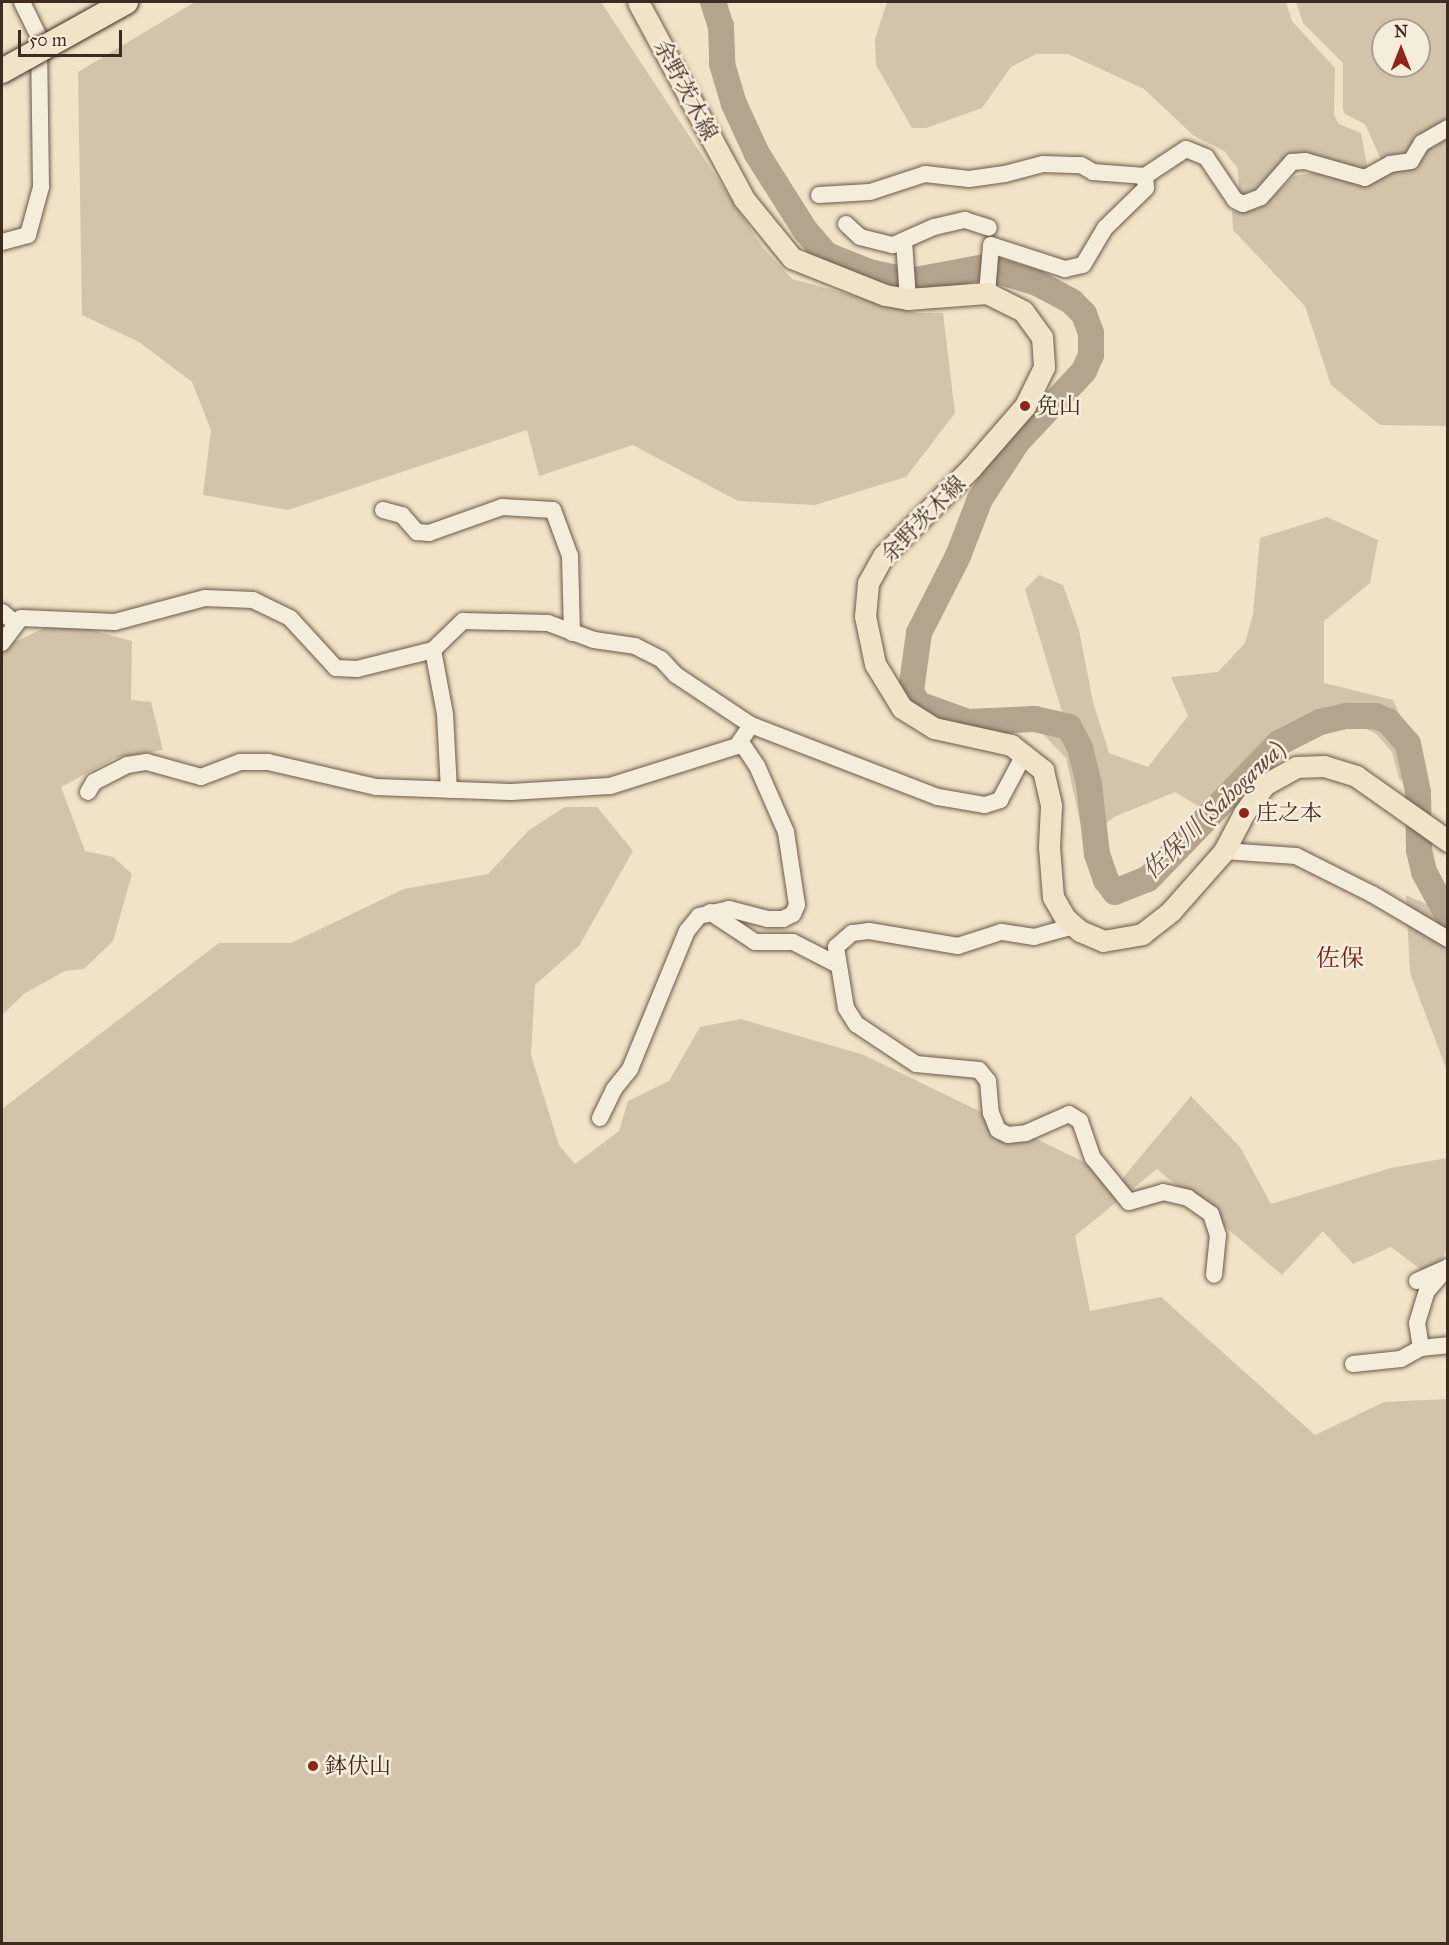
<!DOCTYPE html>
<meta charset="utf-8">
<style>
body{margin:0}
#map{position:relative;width:1449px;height:1945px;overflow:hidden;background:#f0e3c7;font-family:"IM FELL Great Primer","Noto Serif JP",serif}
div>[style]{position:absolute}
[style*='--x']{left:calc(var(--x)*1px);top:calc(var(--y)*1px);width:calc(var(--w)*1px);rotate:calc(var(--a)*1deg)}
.green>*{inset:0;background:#d2c4ab}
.river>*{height:26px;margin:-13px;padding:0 13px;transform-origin:13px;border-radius:13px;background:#b3a48e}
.roads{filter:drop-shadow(0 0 2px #6a594a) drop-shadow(0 0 2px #6a594a)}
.minor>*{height:16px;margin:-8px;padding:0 8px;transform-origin:8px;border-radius:8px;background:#f5eddb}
.major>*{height:21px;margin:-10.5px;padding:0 10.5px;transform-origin:10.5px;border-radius:10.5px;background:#f0e3c7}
.bridges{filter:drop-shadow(0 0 2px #3e2b20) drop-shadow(0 0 2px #3e2b20)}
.highway-bridge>*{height:24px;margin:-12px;padding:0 12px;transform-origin:12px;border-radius:12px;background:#f0e3c7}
.dots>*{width:16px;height:16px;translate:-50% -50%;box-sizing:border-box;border:3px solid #f5eddb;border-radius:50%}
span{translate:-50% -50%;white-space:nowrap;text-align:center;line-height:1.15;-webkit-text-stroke:5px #f5eddb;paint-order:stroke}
.street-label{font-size:22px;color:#3e2b20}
.poi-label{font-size:22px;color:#3e2b20}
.left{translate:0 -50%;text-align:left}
.water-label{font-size:24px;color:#614f41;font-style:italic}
.neighbourhood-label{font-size:24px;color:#7a1f14}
.frame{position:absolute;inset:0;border:3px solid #3e2b20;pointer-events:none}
.north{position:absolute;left:1371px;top:18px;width:60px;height:60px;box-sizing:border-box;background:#f5eddb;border:2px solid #ac9f90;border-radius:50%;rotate:0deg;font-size:16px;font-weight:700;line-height:24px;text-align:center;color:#3e2b20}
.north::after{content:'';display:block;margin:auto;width:21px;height:27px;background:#8f2418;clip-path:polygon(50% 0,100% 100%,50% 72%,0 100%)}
.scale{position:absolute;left:18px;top:30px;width:104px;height:27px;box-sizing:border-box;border:3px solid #3e2b20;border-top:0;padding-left:8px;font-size:18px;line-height:21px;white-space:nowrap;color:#3e2b20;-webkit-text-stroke:4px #f5eddb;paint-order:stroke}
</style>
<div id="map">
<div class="green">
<i style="clip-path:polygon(195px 2px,601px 2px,763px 248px,792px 279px,918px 313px,943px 313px,955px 413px,906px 477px,815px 505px,738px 501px,633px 445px,539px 476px,527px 430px,288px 510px,203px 495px,211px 430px,192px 382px,139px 342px,82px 315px,78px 72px)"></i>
<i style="clip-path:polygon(887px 2px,1286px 2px,1292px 21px,1335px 68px,1334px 115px,1339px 124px,1361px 133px,1368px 170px,1363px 174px,1295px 154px,1285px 156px,1268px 181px,1244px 196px,1239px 194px,1238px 169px,1224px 151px,1194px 136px,1144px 89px,1068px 54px,1036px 54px,1011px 67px,982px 108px,926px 128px,912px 128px,876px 65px,875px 39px)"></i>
<i style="clip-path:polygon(evenodd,1296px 2px,1447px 2px,1447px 121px,1411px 153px,1382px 162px,1365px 124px,1345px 114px,1343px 109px,1343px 63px,1303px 23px,1296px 2px,1383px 30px,1419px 30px,1419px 66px,1383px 66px,1383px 30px)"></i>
<i style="clip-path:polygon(1447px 131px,1447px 426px,1380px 425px,1331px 385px,1305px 306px,1233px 230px,1232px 211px,1243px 212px,1272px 198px,1294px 176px,1316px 172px,1365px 183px)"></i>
<i style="clip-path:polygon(1327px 517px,1378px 540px,1370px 583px,1324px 621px,1324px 683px,1393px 700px,1422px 763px,1400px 781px,1392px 752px,1376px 734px,1332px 711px,1262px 761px,1214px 816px,1175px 792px,1114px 817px,1098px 830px,1080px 822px,1066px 758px,1039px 730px,1062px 712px,1025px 589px,1039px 575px,1063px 585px,1079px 630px,1093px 702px,1109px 753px,1148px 767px,1188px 716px,1171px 677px,1218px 672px,1245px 643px,1253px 614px,1260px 538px)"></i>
<i style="clip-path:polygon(58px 621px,132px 641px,131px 700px,151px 702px,163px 750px,115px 758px,61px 787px,85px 851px,113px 857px,132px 874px,113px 941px,84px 969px,65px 971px,25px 993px,2px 1015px,2px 630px,17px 641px)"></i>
<i style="clip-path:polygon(565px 807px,597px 807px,633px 851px,579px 946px,535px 985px,531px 1055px,559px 1145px,575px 1164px,619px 1131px,628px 1101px,669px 1081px,700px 1027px,741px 1019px,864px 1055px,1121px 1180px,1191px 1096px,1240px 1147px,1271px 1204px,1391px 1168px,1447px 1158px,1447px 1251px,1429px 1276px,1391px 1247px,1353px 1264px,1323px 1231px,1282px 1275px,1157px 1169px,1075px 1236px,1090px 1311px,1161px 1297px,1315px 1435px,1384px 1402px,1447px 1399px,1447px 1943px,2px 1944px,2px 1109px,219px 943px,291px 943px,404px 889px,488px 874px,529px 830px)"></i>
<i style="clip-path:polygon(1406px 895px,1447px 913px,1447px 1071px,1410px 973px)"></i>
</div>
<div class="river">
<i style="--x:713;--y:2;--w:25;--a:72"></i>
<i style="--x:721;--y:26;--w:38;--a:88"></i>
<i style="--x:722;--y:64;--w:42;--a:73.3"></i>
<i style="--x:734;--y:104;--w:55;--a:65.3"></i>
<i style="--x:757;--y:154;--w:90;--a:57.7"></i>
<i style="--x:805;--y:230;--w:33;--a:49"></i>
<i style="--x:827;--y:255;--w:45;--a:22"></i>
<i style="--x:869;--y:272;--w:42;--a:12.4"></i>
<i style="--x:910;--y:281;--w:76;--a:-10.6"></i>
<i style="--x:985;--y:267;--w:54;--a:17.1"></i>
<i style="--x:1037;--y:283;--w:40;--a:28"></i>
<i style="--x:1072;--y:302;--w:17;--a:45"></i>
<i style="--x:1084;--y:314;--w:20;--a:70"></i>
<i style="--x:1091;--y:333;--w:22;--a:90"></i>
<i style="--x:1091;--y:355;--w:17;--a:114"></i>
<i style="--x:1084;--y:371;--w:96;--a:133.3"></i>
<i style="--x:1018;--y:441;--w:69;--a:123.2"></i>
<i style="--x:980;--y:499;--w:61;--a:111.1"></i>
<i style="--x:958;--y:556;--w:86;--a:116.9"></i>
<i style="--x:919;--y:633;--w:59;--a:97.9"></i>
<i style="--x:911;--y:691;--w:15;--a:62"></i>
<i style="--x:918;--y:704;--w:53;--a:19.8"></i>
<i style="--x:968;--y:722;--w:67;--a:-2.6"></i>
<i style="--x:1035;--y:719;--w:35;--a:13"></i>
<i style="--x:1069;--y:727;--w:24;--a:62"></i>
<i style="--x:1080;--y:748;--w:37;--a:76"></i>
<i style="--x:1089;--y:784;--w:70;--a:83.5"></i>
<i style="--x:1097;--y:854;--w:28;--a:71"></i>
<i style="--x:1106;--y:880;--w:15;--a:53"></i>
<i style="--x:1115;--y:892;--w:35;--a:-22"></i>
<i style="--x:1148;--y:879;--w:189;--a:-46.1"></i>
<i style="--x:1279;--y:743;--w:46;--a:-27.1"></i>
<i style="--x:1320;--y:722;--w:28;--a:-13"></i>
<i style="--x:1347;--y:716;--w:28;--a:0"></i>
<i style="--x:1375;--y:716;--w:14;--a:21"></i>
<i style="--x:1388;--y:721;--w:30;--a:49"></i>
<i style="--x:1408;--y:744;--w:49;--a:78.2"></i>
<i style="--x:1418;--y:792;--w:58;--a:89"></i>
<i style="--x:1419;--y:850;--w:23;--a:77"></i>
<i style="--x:1424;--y:872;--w:50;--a:61.4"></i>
</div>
<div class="roads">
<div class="minor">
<i style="--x:819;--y:195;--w:51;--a:-3.4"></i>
<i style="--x:870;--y:192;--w:58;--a:-18.1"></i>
<i style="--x:925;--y:174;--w:44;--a:6.5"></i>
<i style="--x:969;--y:179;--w:36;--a:-8"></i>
<i style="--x:1005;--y:174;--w:39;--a:-15"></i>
<i style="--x:1043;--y:164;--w:38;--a:2"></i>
<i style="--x:1081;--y:165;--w:14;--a:30"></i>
<i style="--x:1093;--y:172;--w:52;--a:4.4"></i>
<i style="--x:846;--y:224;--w:19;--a:43"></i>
<i style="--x:860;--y:237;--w:34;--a:14"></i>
<i style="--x:893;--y:245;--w:45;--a:-23.7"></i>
<i style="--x:934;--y:227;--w:32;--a:-13"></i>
<i style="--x:965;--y:220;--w:25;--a:18"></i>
<i style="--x:904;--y:241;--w:58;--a:86.1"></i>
<i style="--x:2;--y:242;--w:27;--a:-15"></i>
<i style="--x:28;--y:235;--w:50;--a:-74.8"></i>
<i style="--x:41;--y:187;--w:150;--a:-90.8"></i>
<i style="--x:39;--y:37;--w:39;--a:-116"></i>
<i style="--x:987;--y:293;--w:48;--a:-85.2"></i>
<i style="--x:991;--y:245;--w:78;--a:18"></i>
<i style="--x:1065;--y:269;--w:18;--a:-13"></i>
<i style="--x:1083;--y:265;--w:43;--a:-59.3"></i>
<i style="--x:1105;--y:228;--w:57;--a:-44.3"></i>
<i style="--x:1146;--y:188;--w:12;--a:-95"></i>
<i style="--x:1145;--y:176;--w:49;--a:-33.4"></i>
<i style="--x:1186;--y:149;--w:22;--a:22"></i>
<i style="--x:1206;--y:157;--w:52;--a:56"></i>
<i style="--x:1235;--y:200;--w:9;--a:27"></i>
<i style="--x:1243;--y:204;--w:19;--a:-21"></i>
<i style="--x:1261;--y:197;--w:47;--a:-48.5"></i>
<i style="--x:1292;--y:162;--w:13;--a:-4"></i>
<i style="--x:1305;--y:161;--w:62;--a:15.8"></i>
<i style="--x:1365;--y:178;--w:29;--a:-29"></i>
<i style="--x:1390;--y:164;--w:21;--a:-8"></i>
<i style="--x:1411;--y:161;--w:21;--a:-59"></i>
<i style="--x:1422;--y:143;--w:30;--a:-30"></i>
<i style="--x:383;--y:510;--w:20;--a:15"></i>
<i style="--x:402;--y:515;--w:23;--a:49"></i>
<i style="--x:417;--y:532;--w:12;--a:5"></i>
<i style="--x:429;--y:533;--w:77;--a:-19.6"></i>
<i style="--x:502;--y:507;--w:51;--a:3.4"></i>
<i style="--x:553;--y:510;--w:49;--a:69.7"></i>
<i style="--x:570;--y:556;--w:77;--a:88.5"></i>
<i style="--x:2;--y:612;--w:17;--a:40"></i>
<i style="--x:2;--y:643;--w:31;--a:-53"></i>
<i style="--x:21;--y:618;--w:94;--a:2.4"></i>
<i style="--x:115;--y:622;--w:93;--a:-14.9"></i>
<i style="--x:205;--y:598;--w:48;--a:2.4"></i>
<i style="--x:253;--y:600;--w:41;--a:25.9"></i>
<i style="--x:290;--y:618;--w:68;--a:47.4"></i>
<i style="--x:336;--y:668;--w:21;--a:3"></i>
<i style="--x:357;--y:669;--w:78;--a:-14"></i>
<i style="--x:433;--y:650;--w:42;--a:-44"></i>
<i style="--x:463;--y:621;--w:85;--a:1.3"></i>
<i style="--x:548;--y:623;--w:49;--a:20.3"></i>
<i style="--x:594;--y:640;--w:41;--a:8.3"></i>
<i style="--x:635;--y:646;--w:29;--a:27"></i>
<i style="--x:661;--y:659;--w:22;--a:47"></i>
<i style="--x:676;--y:675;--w:90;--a:33.7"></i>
<i style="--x:751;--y:725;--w:200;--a:21.1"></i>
<i style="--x:938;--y:797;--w:48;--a:9.7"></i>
<i style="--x:985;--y:805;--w:16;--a:-18"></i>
<i style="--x:1000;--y:800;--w:53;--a:-62"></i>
<i style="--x:433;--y:650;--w:65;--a:79.4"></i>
<i style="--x:445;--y:714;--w:76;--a:87"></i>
<i style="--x:88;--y:792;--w:12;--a:-59"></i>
<i style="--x:94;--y:782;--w:37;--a:-27"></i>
<i style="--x:127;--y:765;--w:20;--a:-9"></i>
<i style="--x:147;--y:762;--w:56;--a:15.5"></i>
<i style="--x:201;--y:777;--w:42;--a:-21"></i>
<i style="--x:240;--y:762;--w:28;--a:0"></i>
<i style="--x:268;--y:762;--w:111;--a:13"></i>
<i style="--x:376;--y:787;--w:135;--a:2.1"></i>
<i style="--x:511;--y:792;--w:99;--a:-3.5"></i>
<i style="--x:610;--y:786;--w:133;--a:-17.5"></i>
<i style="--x:737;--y:746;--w:25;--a:-56"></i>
<i style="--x:1224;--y:851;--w:72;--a:4"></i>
<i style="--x:1296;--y:856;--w:85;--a:26.6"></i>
<i style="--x:1372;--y:894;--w:88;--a:30.6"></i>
<i style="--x:710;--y:912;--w:54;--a:33.7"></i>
<i style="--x:755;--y:942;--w:38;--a:0"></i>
<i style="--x:793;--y:942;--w:48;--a:27.1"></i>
<i style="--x:1074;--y:926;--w:41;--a:164.6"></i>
<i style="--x:1034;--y:937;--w:33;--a:-171"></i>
<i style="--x:1001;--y:932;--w:45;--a:162"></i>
<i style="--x:958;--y:946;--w:90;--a:-170.4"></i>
<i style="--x:869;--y:931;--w:17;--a:173"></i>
<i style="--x:852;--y:933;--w:21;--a:139"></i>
<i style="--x:836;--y:947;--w:62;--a:80.7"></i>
<i style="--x:846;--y:1008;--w:19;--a:58"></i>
<i style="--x:856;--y:1024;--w:72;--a:33.7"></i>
<i style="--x:916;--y:1064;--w:63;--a:5.4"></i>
<i style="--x:979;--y:1070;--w:14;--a:51"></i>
<i style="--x:988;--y:1081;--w:32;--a:85"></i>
<i style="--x:991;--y:1113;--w:18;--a:68"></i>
<i style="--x:998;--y:1130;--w:11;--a:27"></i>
<i style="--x:1008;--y:1135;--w:18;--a:-6"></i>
<i style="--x:1026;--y:1133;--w:47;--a:-23.8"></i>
<i style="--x:1069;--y:1114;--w:13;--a:32"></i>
<i style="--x:1080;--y:1121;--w:39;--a:71"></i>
<i style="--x:1093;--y:1158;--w:57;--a:50.7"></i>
<i style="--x:1129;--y:1202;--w:35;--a:-16"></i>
<i style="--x:1163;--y:1192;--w:26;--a:13"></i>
<i style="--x:1188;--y:1198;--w:28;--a:35"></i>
<i style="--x:1211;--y:1214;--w:22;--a:72"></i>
<i style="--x:1218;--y:1235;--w:40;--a:95.7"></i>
<i style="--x:600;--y:1118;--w:32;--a:-64"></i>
<i style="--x:614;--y:1089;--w:26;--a:-51"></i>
<i style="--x:630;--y:1069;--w:149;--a:-67.6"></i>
<i style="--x:687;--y:931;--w:19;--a:-51"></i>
<i style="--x:699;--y:916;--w:31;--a:-13"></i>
<i style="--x:729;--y:909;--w:40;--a:14.4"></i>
<i style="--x:768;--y:919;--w:15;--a:0"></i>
<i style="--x:783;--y:919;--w:11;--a:-27"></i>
<i style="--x:793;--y:914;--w:10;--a:-66"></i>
<i style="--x:797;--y:905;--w:74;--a:-98.6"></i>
<i style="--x:786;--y:832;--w:72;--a:-113.7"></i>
<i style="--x:757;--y:766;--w:30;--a:-124"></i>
<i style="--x:1417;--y:1281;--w:30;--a:-24"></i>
<i style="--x:1421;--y:1348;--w:25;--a:-99"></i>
<i style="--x:1417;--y:1323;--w:34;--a:-73"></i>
<i style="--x:1427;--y:1291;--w:32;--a:-49"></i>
<i style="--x:1353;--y:1364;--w:48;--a:-5.9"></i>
<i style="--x:1401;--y:1359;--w:23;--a:-29"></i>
<i style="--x:1421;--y:1348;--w:27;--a:-6"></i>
</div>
<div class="major">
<i style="--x:638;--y:2;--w:224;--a:61.7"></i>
<i style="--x:744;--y:199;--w:76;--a:50.9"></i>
<i style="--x:792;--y:258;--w:100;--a:21.7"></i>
<i style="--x:885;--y:295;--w:23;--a:10"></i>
<i style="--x:908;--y:299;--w:79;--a:-4.3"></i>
<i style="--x:987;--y:293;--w:40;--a:26.6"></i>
<i style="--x:1023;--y:311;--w:32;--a:54"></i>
<i style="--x:1042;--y:337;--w:30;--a:86"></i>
<i style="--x:1044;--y:367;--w:43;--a:116"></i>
<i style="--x:1025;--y:406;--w:82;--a:131.1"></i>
<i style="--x:971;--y:468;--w:124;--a:135"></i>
<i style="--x:883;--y:556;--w:31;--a:119"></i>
<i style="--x:868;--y:583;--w:33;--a:95"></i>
<i style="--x:865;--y:616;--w:49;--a:78.2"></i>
<i style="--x:875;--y:664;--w:52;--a:58.5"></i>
<i style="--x:902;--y:708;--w:38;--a:32"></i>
<i style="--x:934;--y:728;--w:79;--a:12.4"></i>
<i style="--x:1011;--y:745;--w:41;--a:38"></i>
<i style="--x:1043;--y:770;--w:37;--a:77"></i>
<i style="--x:1051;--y:806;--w:41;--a:92.8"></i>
<i style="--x:1049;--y:847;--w:50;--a:85.4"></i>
<i style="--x:1053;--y:897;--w:24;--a:60"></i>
<i style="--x:1065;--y:918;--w:20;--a:41"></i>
<i style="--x:1080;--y:931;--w:25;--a:23"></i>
<i style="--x:1103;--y:941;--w:40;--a:-10"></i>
<i style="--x:1142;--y:934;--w:37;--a:-38"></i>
<i style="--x:1171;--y:911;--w:80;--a:-48.5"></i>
<i style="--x:1224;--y:851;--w:43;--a:-62.2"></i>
<i style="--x:1244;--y:813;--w:34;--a:-54"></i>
<i style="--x:1264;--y:785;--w:37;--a:-29"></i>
<i style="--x:1296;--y:767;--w:28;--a:-2"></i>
<i style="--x:1324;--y:766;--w:34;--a:17"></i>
<i style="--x:1356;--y:776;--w:113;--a:35.2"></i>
</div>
</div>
<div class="bridges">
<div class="highway-bridge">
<i style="--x:2;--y:71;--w:142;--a:-29.1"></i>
</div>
</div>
<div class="dots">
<i style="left:1025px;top:406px;background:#8f2418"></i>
<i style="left:1244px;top:813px;background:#8f2418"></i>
<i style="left:313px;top:1766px;background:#8f2418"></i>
</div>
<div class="street-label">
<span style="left:686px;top:90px;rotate:62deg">余野茨木線</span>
<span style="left:923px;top:519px;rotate:-46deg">余野茨木線</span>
</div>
<div class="poi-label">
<span class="left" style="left:1037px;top:406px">免山</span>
<span class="left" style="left:1256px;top:813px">庄之本</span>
<span class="left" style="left:325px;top:1766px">鉢伏山</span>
</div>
<div class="water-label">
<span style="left:1214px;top:810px;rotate:-44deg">佐保川 (Sahogawa)</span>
</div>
<div class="neighbourhood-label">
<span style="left:1340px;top:959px">佐保</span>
</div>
<div class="frame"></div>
<div class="north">N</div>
<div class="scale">50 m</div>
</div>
